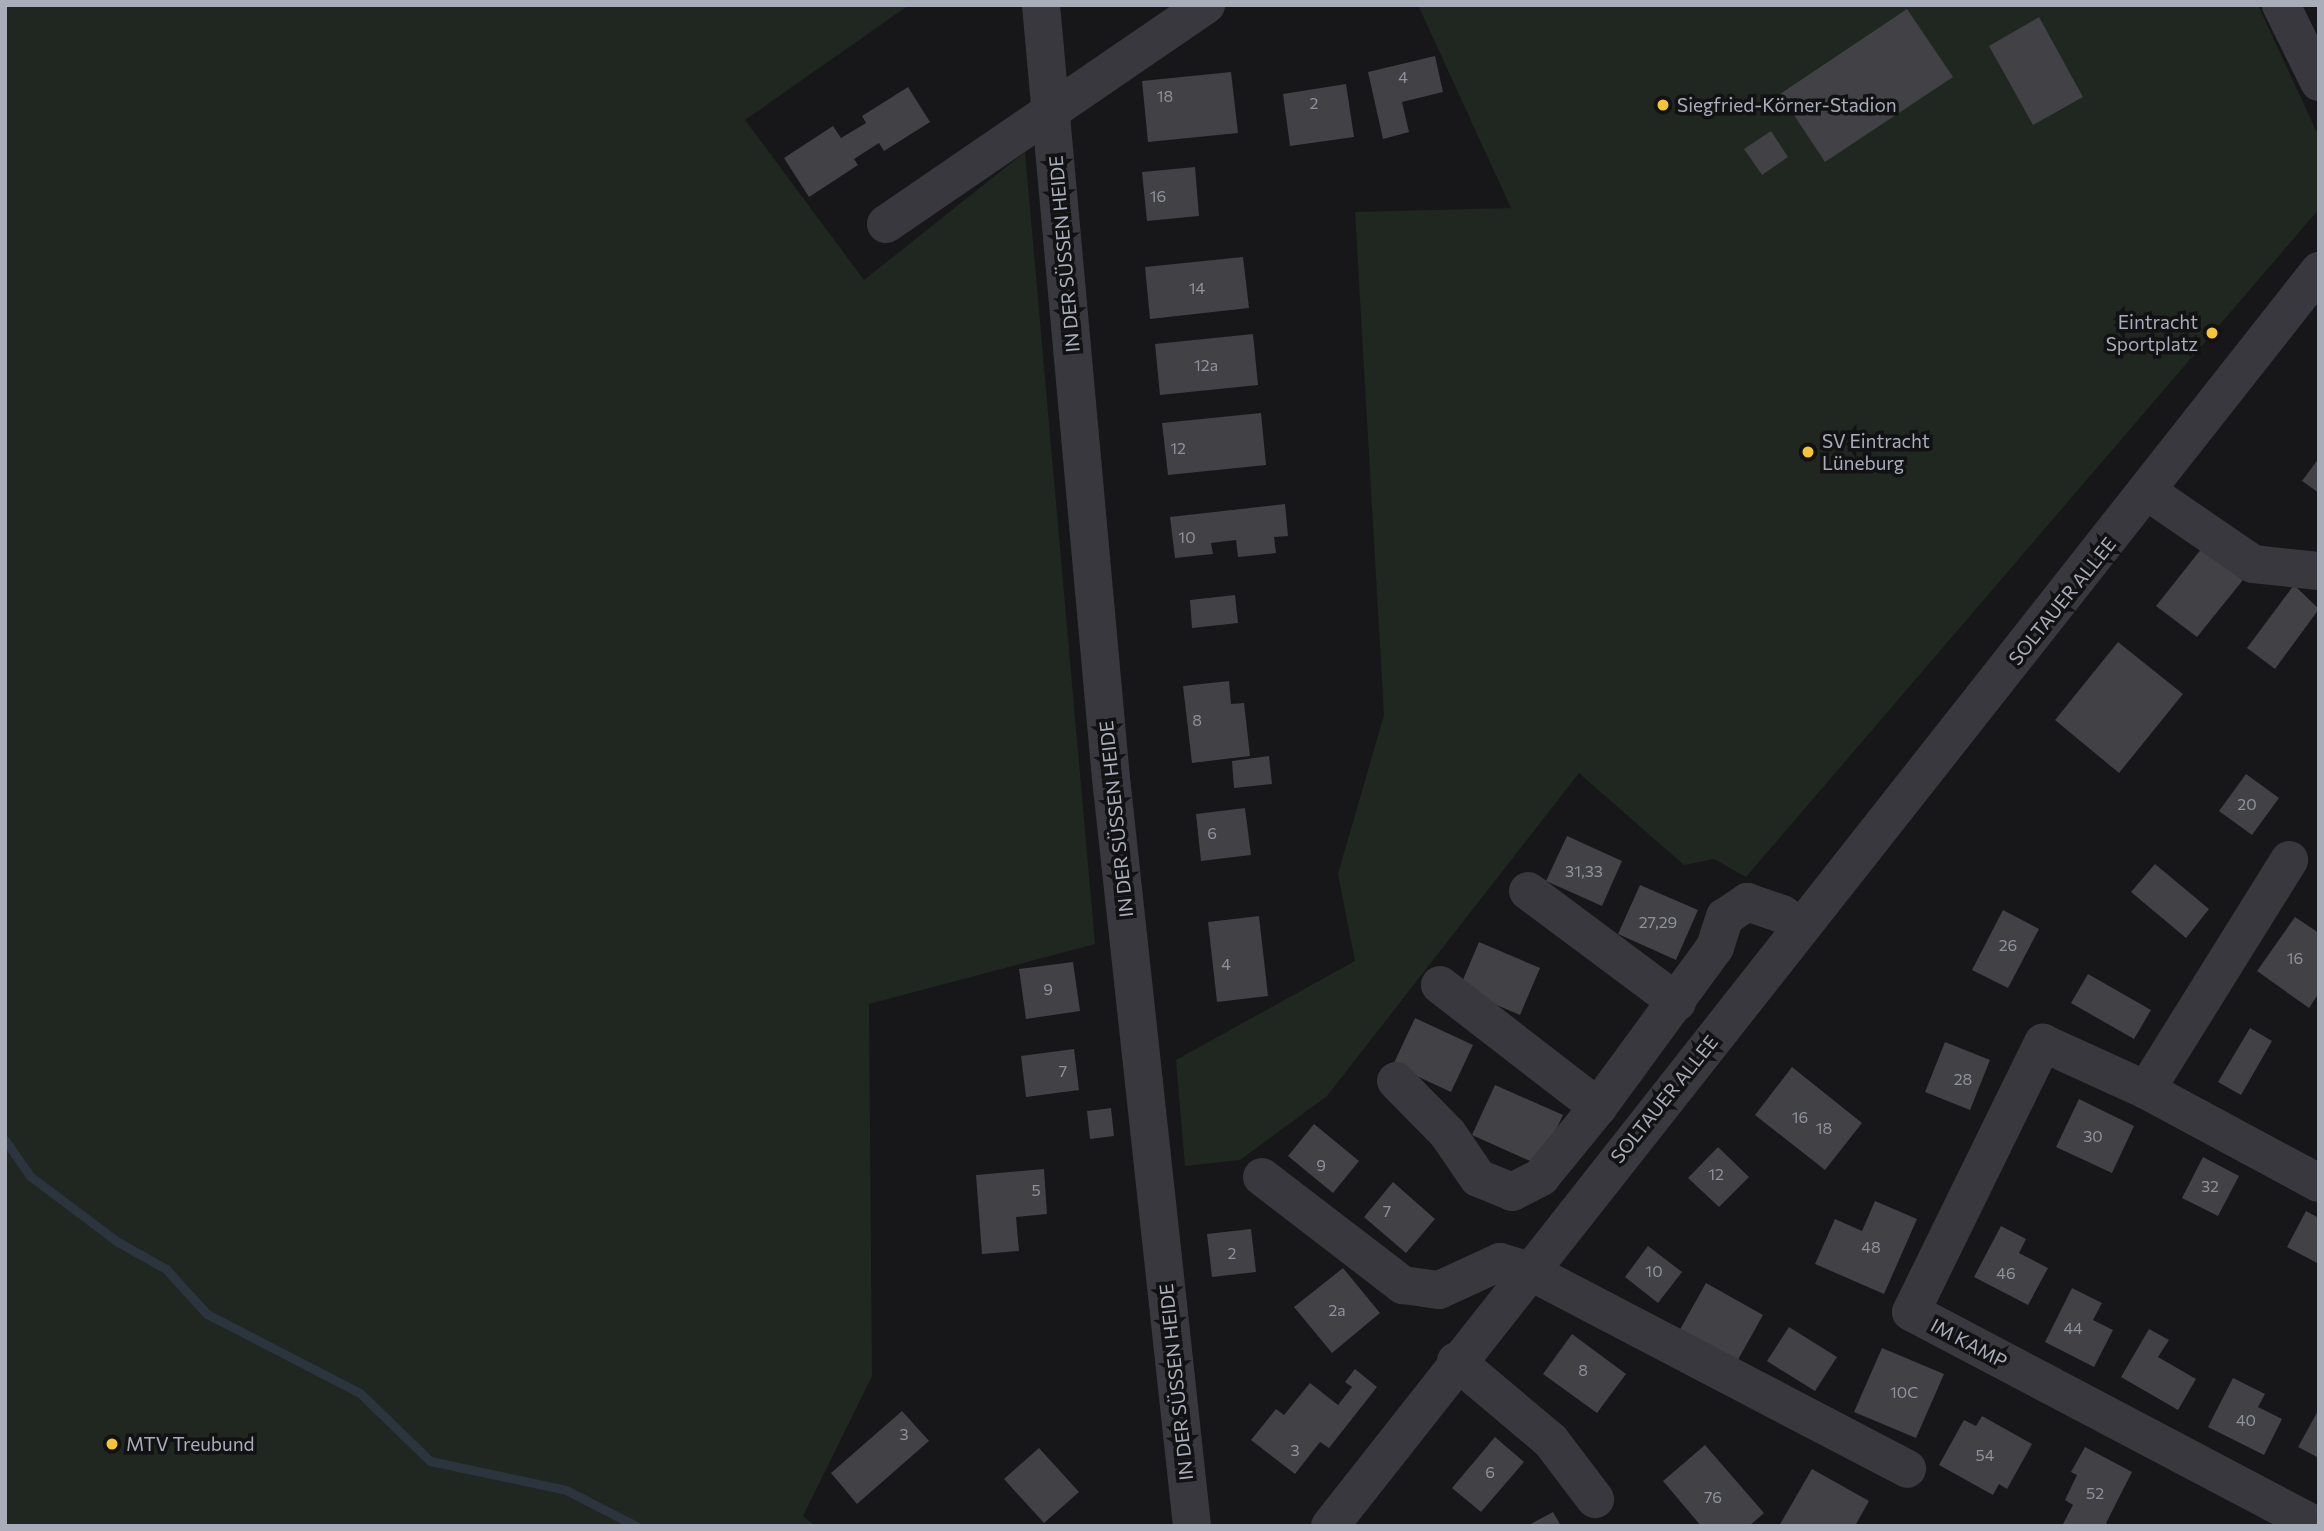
<!DOCTYPE html>
<meta charset="utf-8">
<style>
body{margin:0}
#map{position:relative;width:2324px;height:1531px;overflow:hidden;background:#171719;font-family:Commissioner,sans-serif}
div>[style]{position:absolute}
[style*='--x']{left:calc(var(--x)*1px);top:calc(var(--y)*1px);width:calc(var(--w)*1px);rotate:calc(var(--a)*1deg)}
.green>*{inset:0;background:#1f2720}
.stream>*{height:9px;margin:-4.5px;padding:0 4.5px;transform-origin:4.5px;border-radius:4.5px;background:#2c343d}
.building>*{inset:0;background:#414146}
.minor>*{height:38px;margin:-19px;padding:0 19px;transform-origin:19px;border-radius:19px;background:#38383e}
.dots>*{width:19px;height:19px;translate:-50% -50%;box-sizing:border-box;border:4px solid #121214;border-radius:50%}
span{translate:-50% -50%;white-space:nowrap;text-align:center;line-height:1.15;-webkit-text-stroke:7px #121214;paint-order:stroke}
.number-label{font-size:16px;color:#8f919c}
.number-label span{-webkit-text-stroke-width:0}
.poi-label{font-size:19px;color:#a9acb9}
.left{translate:0 -50%;text-align:left}
.right{translate:-100% -50%;text-align:right}
.street-label{font-size:19px;color:#a9acb9}
.frame{position:absolute;inset:0;border:7px solid #a9acb9;pointer-events:none}
</style>
<div id="map">
<div class="green">
<i style="clip-path:polygon(5px 5px,909px 5px,745px 120px,864px 280px,1025px 152px,1095px 944px,869px 1004px,872px 1376px,803px 1516px,815px 1526px,5px 1526px)"></i>
<i style="clip-path:polygon(1418px 5px,2258px 5px,2319px 137px,2319px 209px,1746px 877px,1714px 859px,1684px 865px,1579px 773px,1327px 1096px,1240px 1160px,1185px 1166px,1176px 1060px,1355px 961px,1338px 874px,1384px 715px,1355px 212px,1511px 208px)"></i>
</div>
<div class="stream">
<i style="--x:5;--y:1140;--w:44;--a:55.2"></i>
<i style="--x:30;--y:1176;--w:110;--a:36.9"></i>
<i style="--x:118;--y:1242;--w:55;--a:29.4"></i>
<i style="--x:166;--y:1269;--w:61;--a:47.7"></i>
<i style="--x:207;--y:1314;--w:172;--a:27.3"></i>
<i style="--x:360;--y:1393;--w:98;--a:44.2"></i>
<i style="--x:430;--y:1461;--w:139;--a:12"></i>
<i style="--x:566;--y:1490;--w:79;--a:27.2"></i>
</div>
<div class="building">
<i style="clip-path:polygon(1907px 9px,1953px 77px,1825px 162px,1780px 94px)"></i>
<i style="clip-path:polygon(2039px 17px,2083px 97px,2033px 125px,1989px 46px)"></i>
<i style="clip-path:polygon(1435px 56px,1443px 92px,1402px 102px,1409px 132px,1383px 139px,1368px 72px)"></i>
<i style="clip-path:polygon(1231px 72px,1238px 133px,1148px 142px,1142px 81px)"></i>
<i style="clip-path:polygon(1346px 84px,1354px 137px,1290px 146px,1283px 94px)"></i>
<i style="clip-path:polygon(908px 87px,930px 122px,884px 151px,879px 143px,854px 159px,858px 165px,809px 197px,784px 158px,833px 126px,841px 138px,866px 123px,862px 116px)"></i>
<i style="clip-path:polygon(1771px 131px,1788px 157px,1762px 175px,1744px 149px)"></i>
<i style="clip-path:polygon(1195px 167px,1199px 216px,1147px 221px,1142px 172px)"></i>
<i style="clip-path:polygon(1243px 257px,1249px 308px,1150px 319px,1145px 267px)"></i>
<i style="clip-path:polygon(1253px 334px,1258px 385px,1160px 395px,1155px 344px)"></i>
<i style="clip-path:polygon(1261px 413px,1266px 465px,1168px 475px,1162px 423px)"></i>
<i style="clip-path:polygon(2319px 458px,2319px 493px,2302px 481px)"></i>
<i style="clip-path:polygon(1285px 504px,1288px 536px,1274px 537px,1276px 553px,1238px 557px,1236px 540px,1211px 543px,1213px 554px,1175px 558px,1170px 517px)"></i>
<i style="clip-path:polygon(2202px 548px,2243px 580px,2197px 637px,2156px 606px)"></i>
<i style="clip-path:polygon(2294px 585px,2319px 609px,2275px 669px,2247px 648px)"></i>
<i style="clip-path:polygon(1235px 595px,1238px 623px,1192px 628px,1190px 600px)"></i>
<i style="clip-path:polygon(2118px 642px,2183px 694px,2119px 773px,2055px 720px)"></i>
<i style="clip-path:polygon(1229px 681px,1231px 704px,1244px 703px,1250px 756px,1192px 763px,1183px 686px)"></i>
<i style="clip-path:polygon(1269px 756px,1272px 784px,1234px 788px,1232px 761px)"></i>
<i style="clip-path:polygon(2246px 774px,2279px 798px,2252px 835px,2219px 811px)"></i>
<i style="clip-path:polygon(1245px 808px,1251px 855px,1201px 861px,1196px 814px)"></i>
<i style="clip-path:polygon(1567px 836px,1622px 861px,1602px 906px,1546px 881px)"></i>
<i style="clip-path:polygon(2155px 864px,2209px 909px,2186px 938px,2131px 892px)"></i>
<i style="clip-path:polygon(1640px 885px,1698px 910px,1676px 960px,1618px 934px)"></i>
<i style="clip-path:polygon(2003px 910px,2039px 929px,2008px 988px,1972px 970px)"></i>
<i style="clip-path:polygon(1259px 916px,1268px 996px,1217px 1002px,1208px 922px)"></i>
<i style="clip-path:polygon(2295px 917px,2319px 933px,2319px 993px,2309px 1008px,2257px 971px)"></i>
<i style="clip-path:polygon(1479px 942px,1540px 968px,1520px 1015px,1459px 989px)"></i>
<i style="clip-path:polygon(1073px 962px,1080px 1011px,1026px 1019px,1019px 969px)"></i>
<i style="clip-path:polygon(2088px 974px,2151px 1010px,2134px 1039px,2071px 1003px)"></i>
<i style="clip-path:polygon(1415px 1018px,1473px 1045px,1451px 1092px,1393px 1065px)"></i>
<i style="clip-path:polygon(2250px 1028px,2272px 1041px,2241px 1095px,2218px 1082px)"></i>
<i style="clip-path:polygon(1945px 1042px,1990px 1060px,1970px 1110px,1925px 1092px)"></i>
<i style="clip-path:polygon(1074px 1049px,1079px 1090px,1026px 1097px,1021px 1056px)"></i>
<i style="clip-path:polygon(1792px 1067px,1862px 1123px,1825px 1170px,1755px 1115px)"></i>
<i style="clip-path:polygon(1495px 1085px,1563px 1115px,1539px 1165px,1472px 1135px)"></i>
<i style="clip-path:polygon(2079px 1099px,2134px 1126px,2112px 1173px,2056px 1147px)"></i>
<i style="clip-path:polygon(1111px 1108px,1114px 1136px,1090px 1139px,1087px 1111px)"></i>
<i style="clip-path:polygon(1314px 1124px,1359px 1161px,1333px 1193px,1288px 1156px)"></i>
<i style="clip-path:polygon(1718px 1147px,1749px 1177px,1719px 1207px,1688px 1178px)"></i>
<i style="clip-path:polygon(2203px 1157px,2239px 1176px,2218px 1216px,2182px 1198px)"></i>
<i style="clip-path:polygon(1044px 1169px,1047px 1214px,1016px 1217px,1019px 1251px,982px 1254px,976px 1175px)"></i>
<i style="clip-path:polygon(1393px 1182px,1435px 1219px,1406px 1253px,1364px 1217px)"></i>
<i style="clip-path:polygon(1875px 1201px,1917px 1219px,1884px 1294px,1815px 1264px,1835px 1219px,1862px 1231px)"></i>
<i style="clip-path:polygon(2306px 1211px,2319px 1218px,2319px 1264px,2287px 1247px)"></i>
<i style="clip-path:polygon(2001px 1226px,2026px 1239px,2019px 1253px,2048px 1268px,2028px 1305px,1974px 1277px)"></i>
<i style="clip-path:polygon(1251px 1229px,1256px 1272px,1212px 1277px,1207px 1234px)"></i>
<i style="clip-path:polygon(1648px 1246px,1682px 1272px,1658px 1303px,1625px 1277px)"></i>
<i style="clip-path:polygon(1343px 1268px,1380px 1313px,1332px 1353px,1294px 1307px)"></i>
<i style="clip-path:polygon(1706px 1283px,1763px 1315px,1735px 1365px,1678px 1333px)"></i>
<i style="clip-path:polygon(2072px 1288px,2102px 1303px,2093px 1320px,2113px 1330px,2094px 1367px,2045px 1342px)"></i>
<i style="clip-path:polygon(1789px 1327px,1837px 1357px,1815px 1391px,1767px 1361px)"></i>
<i style="clip-path:polygon(2149px 1329px,2169px 1340px,2158px 1357px,2196px 1379px,2178px 1410px,2121px 1377px)"></i>
<i style="clip-path:polygon(1572px 1334px,1626px 1374px,1597px 1413px,1543px 1374px)"></i>
<i style="clip-path:polygon(1882px 1348px,1944px 1374px,1916px 1438px,1854px 1412px)"></i>
<i style="clip-path:polygon(1355px 1369px,1377px 1387px,1329px 1448px,1320px 1442px,1295px 1474px,1251px 1440px,1276px 1409px,1284px 1415px,1310px 1383px,1338px 1405px,1352px 1387px,1345px 1382px)"></i>
<i style="clip-path:polygon(2233px 1378px,2265px 1394px,2258px 1407px,2282px 1419px,2264px 1455px,2208px 1427px)"></i>
<i style="clip-path:polygon(2319px 1409px,2319px 1458px,2298px 1447px)"></i>
<i style="clip-path:polygon(902px 1411px,929px 1441px,857px 1504px,831px 1473px)"></i>
<i style="clip-path:polygon(1982px 1416px,2032px 1444px,2007px 1489px,1999px 1484px,1993px 1495px,1939px 1465px,1964px 1420px,1976px 1426px)"></i>
<i style="clip-path:polygon(1495px 1437px,1524px 1462px,1481px 1512px,1452px 1488px)"></i>
<i style="clip-path:polygon(1705px 1445px,1764px 1513px,1749px 1526px,1701px 1526px,1663px 1481px)"></i>
<i style="clip-path:polygon(2085px 1447px,2132px 1472px,2106px 1523px,2110px 1526px,2062px 1526px,2073px 1505px,2065px 1500px,2077px 1475px,2071px 1472px)"></i>
<i style="clip-path:polygon(1039px 1448px,1079px 1492px,1044px 1523px,1004px 1479px)"></i>
<i style="clip-path:polygon(1812px 1469px,1869px 1501px,1855px 1526px,1779px 1526px)"></i>
<i style="clip-path:polygon(1553px 1512px,1561px 1526px,1527px 1526px)"></i>
</div>
<div class="minor">
<i style="--x:1041;--y:5;--w:776;--a:84.83"></i>
<i style="--x:1111;--y:778;--w:752;--a:83.82"></i>
<i style="--x:2281;--y:5;--w:86;--a:63.7"></i>
<i style="--x:886;--y:224;--w:388;--a:-34.4"></i>
<i style="--x:2148;--y:492;--w:127;--a:34.4"></i>
<i style="--x:2253;--y:564;--w:66;--a:6.1"></i>
<i style="--x:1528;--y:891;--w:186;--a:36.7"></i>
<i style="--x:1440;--y:985;--w:200;--a:37.7"></i>
<i style="--x:1396;--y:1081;--w:74;--a:45.5"></i>
<i style="--x:1448;--y:1134;--w:53;--a:55.7"></i>
<i style="--x:1478;--y:1178;--w:37;--a:22"></i>
<i style="--x:1512;--y:1192;--w:33;--a:-27"></i>
<i style="--x:1541;--y:1177;--w:90;--a:-50.8"></i>
<i style="--x:1598;--y:1107;--w:198;--a:-53.8"></i>
<i style="--x:1715;--y:947;--w:32;--a:-72"></i>
<i style="--x:1725;--y:917;--w:27;--a:-34"></i>
<i style="--x:1747;--y:902;--w:37;--a:19"></i>
<i style="--x:1782;--y:914;--w:23;--a:34"></i>
<i style="--x:2146;--y:1090;--w:271;--a:-58.1"></i>
<i style="--x:1262;--y:1177;--w:178;--a:37.5"></i>
<i style="--x:1403;--y:1285;--w:36;--a:8"></i>
<i style="--x:1439;--y:1290;--w:67;--a:-24.7"></i>
<i style="--x:1500;--y:1262;--w:28;--a:17"></i>
<i style="--x:1527;--y:1270;--w:429;--a:27.6"></i>
<i style="--x:1456;--y:1361;--w:124;--a:40.1"></i>
<i style="--x:1551;--y:1441;--w:73;--a:52.8"></i>
<i style="--x:1330;--y:1526;--w:1598;--a:-51.76"></i>
<i style="--x:2317;--y:1526;--w:459;--a:-152.2"></i>
<i style="--x:1911;--y:1312;--w:300;--a:-63.9"></i>
<i style="--x:2043;--y:1043;--w:113;--a:24.5"></i>
<i style="--x:2146;--y:1090;--w:196;--a:28.3"></i>
</div>
<div class="dots">
<i style="left:1663px;top:105px;background:#f4c534"></i>
<i style="left:2212px;top:333px;background:#f4c534"></i>
<i style="left:1808px;top:452px;background:#f4c534"></i>
<i style="left:112px;top:1444px;background:#f4c534"></i>
</div>
<div class="number-label">
<span style="left:1403px;top:77px">4</span>
<span style="left:1165px;top:96px">18</span>
<span style="left:1314px;top:103px">2</span>
<span style="left:1158px;top:196px">16</span>
<span style="left:1197px;top:288px">14</span>
<span style="left:1206px;top:365px">12a</span>
<span style="left:1178px;top:448px">12</span>
<span style="left:1187px;top:537px">10</span>
<span style="left:1197px;top:720px">8</span>
<span style="left:2247px;top:804px">20</span>
<span style="left:1212px;top:833px">6</span>
<span style="left:1584px;top:871px">31,33</span>
<span style="left:1658px;top:922px">27,29</span>
<span style="left:2008px;top:945px">26</span>
<span style="left:2295px;top:958px">16</span>
<span style="left:1226px;top:964px">4</span>
<span style="left:1048px;top:989px">9</span>
<span style="left:1063px;top:1071px">7</span>
<span style="left:1963px;top:1079px">28</span>
<span style="left:1800px;top:1117px">16</span>
<span style="left:1824px;top:1128px">18</span>
<span style="left:2093px;top:1136px">30</span>
<span style="left:1321px;top:1165px">9</span>
<span style="left:1716px;top:1174px">12</span>
<span style="left:2210px;top:1186px">32</span>
<span style="left:1036px;top:1190px">5</span>
<span style="left:1387px;top:1211px">7</span>
<span style="left:1871px;top:1247px">48</span>
<span style="left:1232px;top:1253px">2</span>
<span style="left:1654px;top:1271px">10</span>
<span style="left:2006px;top:1273px">46</span>
<span style="left:1337px;top:1310px">2a</span>
<span style="left:2073px;top:1328px">44</span>
<span style="left:1583px;top:1370px">8</span>
<span style="left:1904px;top:1392px">10C</span>
<span style="left:2246px;top:1420px">40</span>
<span style="left:904px;top:1434px">3</span>
<span style="left:1295px;top:1450px">3</span>
<span style="left:1985px;top:1455px">54</span>
<span style="left:1490px;top:1472px">6</span>
<span style="left:2095px;top:1493px">52</span>
<span style="left:1713px;top:1497px">76</span>
</div>
<div class="poi-label">
<span class="left" style="left:1677px;top:105px">Siegfried-Körner-Stadion</span>
<span class="right" style="left:2198px;top:333px">Eintracht<br>Sportplatz</span>
<span class="left" style="left:1822px;top:452px">SV Eintracht<br>Lüneburg</span>
<span class="left" style="left:126px;top:1444px">MTV Treubund</span>
</div>
<div class="street-label">
<span style="left:1064px;top:254px;rotate:-95deg">IN DER SÜSSEN HEIDE</span>
<span style="left:2062px;top:601px;rotate:-51deg">SOLTAUER ALLEE</span>
<span style="left:1116px;top:819px;rotate:-96deg">IN DER SÜSSEN HEIDE</span>
<span style="left:1664px;top:1099px;rotate:-51deg">SOLTAUER ALLEE</span>
<span style="left:1969px;top:1343px;rotate:28deg">IM KAMP</span>
<span style="left:1176px;top:1382px;rotate:-96deg">IN DER SÜSSEN HEIDE</span>
</div>
<div class="frame"></div>
</div>
